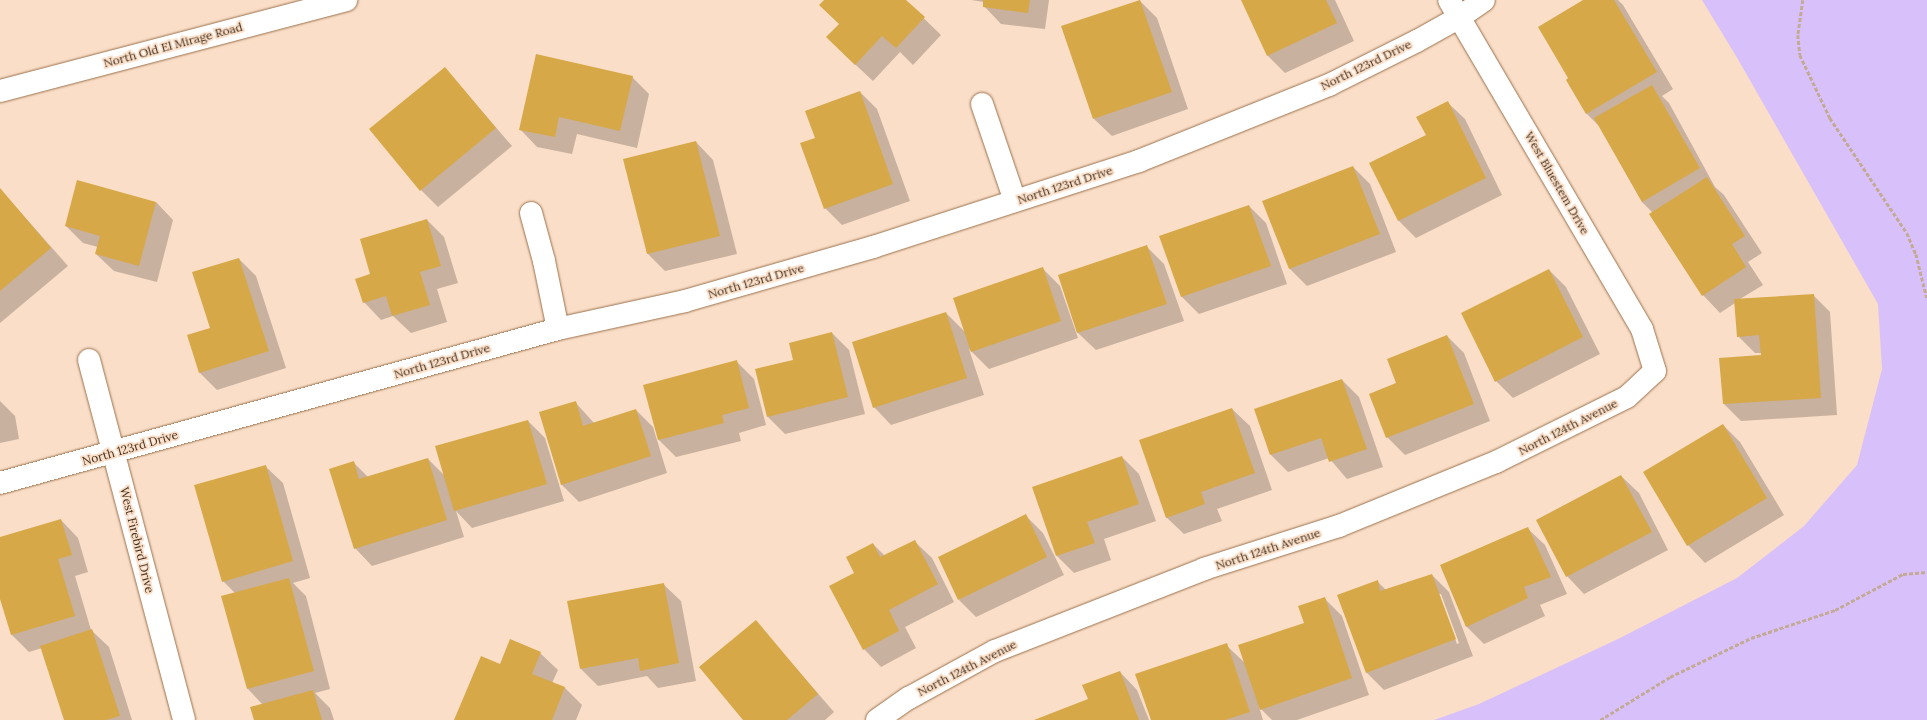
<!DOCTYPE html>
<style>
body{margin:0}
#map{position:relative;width:1927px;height:720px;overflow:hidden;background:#fadec7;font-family:Lora,serif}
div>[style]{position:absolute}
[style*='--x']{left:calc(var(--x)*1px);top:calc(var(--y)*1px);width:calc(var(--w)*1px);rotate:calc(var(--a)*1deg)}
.green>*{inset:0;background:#d8c1fb}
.shadow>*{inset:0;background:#0003}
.building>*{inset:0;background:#d7a847}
.path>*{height:2.5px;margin-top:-1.25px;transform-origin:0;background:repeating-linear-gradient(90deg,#c3aa95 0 4px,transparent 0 6px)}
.roads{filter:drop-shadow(0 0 1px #9a714d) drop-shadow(0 0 1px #9a714d)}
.street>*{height:22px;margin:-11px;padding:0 11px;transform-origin:11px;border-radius:11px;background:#fff}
.secondary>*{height:22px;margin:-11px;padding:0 11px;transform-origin:11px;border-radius:11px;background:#fff}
span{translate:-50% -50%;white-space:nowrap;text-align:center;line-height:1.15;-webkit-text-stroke:3.5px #fadec7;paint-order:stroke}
.street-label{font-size:12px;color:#423121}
</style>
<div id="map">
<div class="green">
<i style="clip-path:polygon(1702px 0,1927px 0,1927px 720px,1434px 720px,1479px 704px,1620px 638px,1737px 578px,1804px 526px,1857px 465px,1882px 369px,1878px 304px,1736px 56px)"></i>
</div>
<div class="shadow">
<i style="clip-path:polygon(826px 0,905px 0,941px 35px,913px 65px,900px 52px,873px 81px,844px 54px,840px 24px)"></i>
<i style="clip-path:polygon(971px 0,1049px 0,1045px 29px,1001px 24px,984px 6px,984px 2px)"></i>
<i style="clip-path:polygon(1139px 0,1157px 18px,1188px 109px,1112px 136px,1094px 119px)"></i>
<i style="clip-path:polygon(1242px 0,1335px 0,1354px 41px,1285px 73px,1268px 56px)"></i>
<i style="clip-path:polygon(1585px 0,1618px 0,1623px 5px,1673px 89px,1662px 96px,1669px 103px,1715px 187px,1724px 195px,1762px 253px,1748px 262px,1763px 285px,1740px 299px,1813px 295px,1830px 312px,1837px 415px,1741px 421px,1724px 404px,1762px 356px,1762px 353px,1755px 353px,1738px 336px,1735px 303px,1720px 313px,1703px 295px,1653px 213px,1642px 202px,1600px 127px,1587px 114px,1567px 80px,1570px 78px)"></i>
<i style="clip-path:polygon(445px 68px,512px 146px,438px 207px,421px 190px)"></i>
<i style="clip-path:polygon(632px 77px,649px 94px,637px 148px,577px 134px,572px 154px,537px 147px,520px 129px)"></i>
<i style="clip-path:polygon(860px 92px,877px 109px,910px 201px,842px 225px,825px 208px,816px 138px)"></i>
<i style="clip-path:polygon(1447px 102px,1465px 119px,1502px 195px,1416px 238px,1399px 221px,1371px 163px,1427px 136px)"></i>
<i style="clip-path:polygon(696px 142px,713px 160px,737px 254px,665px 271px,648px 254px,624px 160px)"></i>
<i style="clip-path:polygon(1353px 167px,1370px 184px,1396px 252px,1307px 286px,1290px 269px,1264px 201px)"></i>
<i style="clip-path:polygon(0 189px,68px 266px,0 323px)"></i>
<i style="clip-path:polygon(156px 202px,173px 220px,157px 282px,114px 271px,96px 254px,98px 247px,83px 243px,66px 226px)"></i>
<i style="clip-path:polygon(1249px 206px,1266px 223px,1287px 284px,1199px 314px,1182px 297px,1161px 236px)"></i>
<i style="clip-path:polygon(427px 220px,444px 237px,458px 283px,437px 289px,447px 322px,411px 333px,393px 316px,381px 320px,364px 302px,371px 275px)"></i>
<i style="clip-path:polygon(1147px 247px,1164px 264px,1184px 321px,1096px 350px,1078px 333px,1059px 276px)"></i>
<i style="clip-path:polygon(239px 259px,256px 276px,286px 368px,217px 390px,200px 373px,211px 329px)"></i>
<i style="clip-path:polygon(1042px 268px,1060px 286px,1078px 338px,989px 369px,969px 349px,984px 395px,891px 425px,874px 407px,946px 313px,965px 332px)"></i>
<i style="clip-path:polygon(1549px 270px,1566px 287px,1600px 354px,1513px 398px,1496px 381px)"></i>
<i style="clip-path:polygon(832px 333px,849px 350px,865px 414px,785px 434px,768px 417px,794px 361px)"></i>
<i style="clip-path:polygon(1447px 336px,1464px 353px,1490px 421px,1405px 455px,1387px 437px,1397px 384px)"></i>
<i style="clip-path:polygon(737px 362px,754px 379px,766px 425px,739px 433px,741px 441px,676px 457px,658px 439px)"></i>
<i style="clip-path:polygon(1342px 380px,1359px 397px,1383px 467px,1347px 479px,1329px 458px,1288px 472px,1271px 455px,1255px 410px)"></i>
<i style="clip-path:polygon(0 401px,15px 416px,19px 439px,0 443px)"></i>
<i style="clip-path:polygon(575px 402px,594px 423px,636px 410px,653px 427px,667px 473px,579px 502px,562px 485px,541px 413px)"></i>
<i style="clip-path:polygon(1232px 409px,1250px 426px,1272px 490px,1217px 509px,1222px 521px,1184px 534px,1166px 517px)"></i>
<i style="clip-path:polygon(528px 421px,545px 438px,564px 501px,472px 528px,456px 511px,464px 537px,372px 566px,355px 548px,353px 462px,369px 478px,428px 459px,445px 476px)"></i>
<i style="clip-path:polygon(1723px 425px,1740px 442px,1784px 515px,1705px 563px,1688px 545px)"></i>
<i style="clip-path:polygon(1122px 457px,1139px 474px,1156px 521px,1104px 539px,1111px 560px,1074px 573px,1057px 556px)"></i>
<i style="clip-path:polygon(265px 466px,283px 483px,310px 578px,293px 583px,306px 596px,330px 689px,315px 693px,330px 708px,334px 720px,255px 720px,263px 705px,248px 689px,222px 597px,235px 593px,223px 581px)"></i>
<i style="clip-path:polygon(1621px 476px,1639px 493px,1668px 550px,1584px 594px,1567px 576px)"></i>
<i style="clip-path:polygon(1026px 516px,1043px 533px,1064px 575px,976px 617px,959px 600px)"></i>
<i style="clip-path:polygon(61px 520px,78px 538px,88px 572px,75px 576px,91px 630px,109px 647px,132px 720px,65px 720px,42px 648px,29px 652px,12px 635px,0 596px,0 538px)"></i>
<i style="clip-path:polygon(1527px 528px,1545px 545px,1567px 594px,1540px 605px,1545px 616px,1484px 644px,1467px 627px,1441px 566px)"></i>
<i style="clip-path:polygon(914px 541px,932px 558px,954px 602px,905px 627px,916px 648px,881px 667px,864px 649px,855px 573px,873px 544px,885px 556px)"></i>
<i style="clip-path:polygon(evenodd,1432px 575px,1449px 592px,1473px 656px,1384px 690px,1367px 673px,1377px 581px,1386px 590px,1432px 575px,1439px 594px,1441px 594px,1459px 643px,1457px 644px,1439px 594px)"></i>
<i style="clip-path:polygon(663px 584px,681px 601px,696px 681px,658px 688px,647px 676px,598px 686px,581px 669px)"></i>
<i style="clip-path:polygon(1324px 598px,1342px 616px,1369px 695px,1297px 720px,1272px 720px,1259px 707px,1263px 720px,1152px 720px,1226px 645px,1245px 663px,1305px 623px)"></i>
<i style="clip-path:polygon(755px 621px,834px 712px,825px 720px,744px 720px)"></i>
<i style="clip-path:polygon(540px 653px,558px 670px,552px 683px,565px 688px,582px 705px,576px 720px,456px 720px,501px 665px)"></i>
<i style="clip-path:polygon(1120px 672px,1137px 690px,1149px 720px,1036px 720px,1089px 700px)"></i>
</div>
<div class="building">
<i style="clip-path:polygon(824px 0,906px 0,925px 17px,896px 48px,882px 36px,855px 65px,826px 37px,839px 24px,819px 5px)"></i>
<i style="clip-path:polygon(983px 0,1030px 0,1028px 13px,983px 7px)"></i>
<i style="clip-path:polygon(1140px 0,1172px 92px,1093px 119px,1061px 26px)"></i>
<i style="clip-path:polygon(1241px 0,1326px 0,1337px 23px,1267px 56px)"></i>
<i style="clip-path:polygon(1583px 0,1614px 0,1657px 72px,1586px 114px,1566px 80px,1568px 78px,1538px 27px)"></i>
<i style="clip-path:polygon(536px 54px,633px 76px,620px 131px,559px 117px,555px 137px,519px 130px)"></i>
<i style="clip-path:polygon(445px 67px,496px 128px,420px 191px,369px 129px)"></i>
<i style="clip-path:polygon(1652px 85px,1700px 168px,1642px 202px,1594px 118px)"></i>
<i style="clip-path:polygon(860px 91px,893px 184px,824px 209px,800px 143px,815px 138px,805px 111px)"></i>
<i style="clip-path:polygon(1448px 101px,1486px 178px,1398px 221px,1369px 163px,1426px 135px,1416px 117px)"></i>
<i style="clip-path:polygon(696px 141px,720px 236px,647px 254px,623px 159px)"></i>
<i style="clip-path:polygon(1353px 166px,1380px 234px,1289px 269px,1262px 201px)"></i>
<i style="clip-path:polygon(1707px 177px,1745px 236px,1732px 244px,1746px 267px,1702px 296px,1649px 214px)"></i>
<i style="clip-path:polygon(77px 180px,156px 202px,139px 266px,95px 254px,100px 236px,65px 226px)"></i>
<i style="clip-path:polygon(0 188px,51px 248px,0 291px)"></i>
<i style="clip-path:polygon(1249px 205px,1271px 266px,1181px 297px,1159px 236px)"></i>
<i style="clip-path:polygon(427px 219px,441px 266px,420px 272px,430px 305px,392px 316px,386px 296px,363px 303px,355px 279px,370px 274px,360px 239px)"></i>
<i style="clip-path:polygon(1147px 245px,1167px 304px,1077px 333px,1058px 275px)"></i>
<i style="clip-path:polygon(239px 258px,269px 351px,199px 373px,187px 335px,210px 328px,192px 272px)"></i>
<i style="clip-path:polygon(1043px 267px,1061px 321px,971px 352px,953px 298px)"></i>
<i style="clip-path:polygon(1549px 269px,1583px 337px,1495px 382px,1461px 313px)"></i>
<i style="clip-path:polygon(1814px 294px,1821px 398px,1723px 404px,1719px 358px,1761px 355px,1759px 335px,1737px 337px,1734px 299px)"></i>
<i style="clip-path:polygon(946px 312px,967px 378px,873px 408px,852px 342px)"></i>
<i style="clip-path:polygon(832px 332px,848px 397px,767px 417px,755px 369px,793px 360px,789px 343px)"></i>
<i style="clip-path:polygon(1447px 335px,1474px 404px,1386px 438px,1369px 394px,1396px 383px,1387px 359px)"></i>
<i style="clip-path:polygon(737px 360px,749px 408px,722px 415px,724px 423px,658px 440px,643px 385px)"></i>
<i style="clip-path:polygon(1342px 379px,1367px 449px,1329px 462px,1321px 438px,1270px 455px,1254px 409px)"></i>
<i style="clip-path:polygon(576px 401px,583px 426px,636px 409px,651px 456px,561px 485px,539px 412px)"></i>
<i style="clip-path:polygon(1232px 408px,1255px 473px,1201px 492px,1205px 504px,1166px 518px,1139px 440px)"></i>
<i style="clip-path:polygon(528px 420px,547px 484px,454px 511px,435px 446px)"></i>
<i style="clip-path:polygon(1723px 424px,1767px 498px,1687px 546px,1643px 472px)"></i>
<i style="clip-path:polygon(1122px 456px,1139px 504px,1087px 522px,1095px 543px,1056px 556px,1032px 487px)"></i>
<i style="clip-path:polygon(428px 458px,447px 520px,354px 549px,329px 469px,354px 461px,359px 479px)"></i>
<i style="clip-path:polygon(266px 465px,293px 561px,222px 582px,194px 485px)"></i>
<i style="clip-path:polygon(1621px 475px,1652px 532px,1566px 577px,1536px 520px)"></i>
<i style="clip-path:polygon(1026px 514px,1047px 557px,958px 600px,938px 557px)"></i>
<i style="clip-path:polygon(61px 519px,72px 555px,58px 559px,75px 616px,11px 635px,0 599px,0 537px)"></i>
<i style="clip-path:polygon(1528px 527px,1551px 577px,1524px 587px,1528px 598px,1466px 627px,1440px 565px)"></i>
<i style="clip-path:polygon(915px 540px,938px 584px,889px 610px,899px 631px,863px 650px,829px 586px,854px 573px,846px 557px,873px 543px,880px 557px)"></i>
<i style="clip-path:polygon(1432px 574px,1456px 639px,1366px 673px,1337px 595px,1378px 580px,1380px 591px)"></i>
<i style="clip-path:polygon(289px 578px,314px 671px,247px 689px,221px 596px)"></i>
<i style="clip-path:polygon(664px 583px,679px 663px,640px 671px,638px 658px,580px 669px,567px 601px)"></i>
<i style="clip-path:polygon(1325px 597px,1352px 678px,1260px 710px,1238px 645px,1304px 623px,1298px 606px)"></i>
<i style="clip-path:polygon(756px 620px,818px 694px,787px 720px,743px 720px,699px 667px)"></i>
<i style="clip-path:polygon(92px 629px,120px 716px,106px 720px,64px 720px,40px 646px)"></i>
<i style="clip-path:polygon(510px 639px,541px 652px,532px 674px,565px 687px,552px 720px,454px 720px,481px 656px,500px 664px)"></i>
<i style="clip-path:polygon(1227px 643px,1250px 712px,1225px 720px,1151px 720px,1135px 674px)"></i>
<i style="clip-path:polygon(1120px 671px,1139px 720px,1034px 720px,1088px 699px,1082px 685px)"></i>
<i style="clip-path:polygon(313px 690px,322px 720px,254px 720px,250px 707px)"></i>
</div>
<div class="path">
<i style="--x:1803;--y:0;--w:35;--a:98"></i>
<i style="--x:1798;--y:35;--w:20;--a:84"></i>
<i style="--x:1800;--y:55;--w:70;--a:64.5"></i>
<i style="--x:1830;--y:118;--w:138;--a:56.2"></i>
<i style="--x:1907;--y:233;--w:23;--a:67"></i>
<i style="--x:1916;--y:254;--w:45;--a:76"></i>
<i style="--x:1600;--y:720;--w:82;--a:-31.6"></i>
<i style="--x:1670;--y:677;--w:90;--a:-25.7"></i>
<i style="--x:1751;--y:638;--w:89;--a:-18.4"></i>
<i style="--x:1835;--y:610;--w:77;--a:-27.9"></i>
<i style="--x:1903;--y:574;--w:24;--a:-5"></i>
</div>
<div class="roads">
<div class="street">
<i style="--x:982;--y:104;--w:102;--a:71.2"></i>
<i style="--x:531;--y:213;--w:50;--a:74.8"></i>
<i style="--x:544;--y:261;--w:69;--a:78.4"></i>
<i style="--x:89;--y:360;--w:372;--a:75.2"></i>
<i style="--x:0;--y:483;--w:579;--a:-15.43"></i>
<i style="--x:558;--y:329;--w:130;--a:-12.4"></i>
<i style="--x:685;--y:301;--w:196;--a:-16"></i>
<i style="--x:873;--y:247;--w:280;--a:-17.9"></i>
<i style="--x:1139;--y:161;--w:205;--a:-21.8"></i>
<i style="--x:1329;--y:85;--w:98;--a:-26.6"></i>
<i style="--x:1417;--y:41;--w:49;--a:-29.2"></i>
<i style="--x:1460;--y:17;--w:29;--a:-35"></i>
<i style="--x:877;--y:720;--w:39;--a:-35"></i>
<i style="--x:909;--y:698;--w:98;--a:-28.7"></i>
<i style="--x:995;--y:651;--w:225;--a:-21.4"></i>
<i style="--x:1204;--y:569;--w:142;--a:-17.7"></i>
<i style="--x:1339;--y:526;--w:170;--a:-22.2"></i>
<i style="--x:1496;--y:462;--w:146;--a:-26.4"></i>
<i style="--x:1627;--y:397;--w:38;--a:-43"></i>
<i style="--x:1655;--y:371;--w:44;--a:-107.2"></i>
<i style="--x:1642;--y:329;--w:381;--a:-120.4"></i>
</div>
<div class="secondary">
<i style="--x:0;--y:91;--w:358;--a:-14.7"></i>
</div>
</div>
<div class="street-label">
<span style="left:173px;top:45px;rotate:-15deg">North Old El Mirage Road</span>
<span style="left:1366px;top:65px;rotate:-26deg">North 123rd Drive</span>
<span style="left:1557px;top:183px;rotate:60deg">West Bluestem Drive</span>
<span style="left:1065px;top:185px;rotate:-18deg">North 123rd Drive</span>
<span style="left:756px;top:281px;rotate:-16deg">North 123rd Drive</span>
<span style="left:442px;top:361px;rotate:-16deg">North 123rd Drive</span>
<span style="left:1568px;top:427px;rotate:-27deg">North 124th Avenue</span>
<span style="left:130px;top:448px;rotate:-16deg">North 123rd Drive</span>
<span style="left:137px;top:540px;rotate:76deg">West Firebird Drive</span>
<span style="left:1268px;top:549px;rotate:-18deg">North 124th Avenue</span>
<span style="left:967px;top:668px;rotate:-27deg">North 124th Avenue</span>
</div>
</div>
